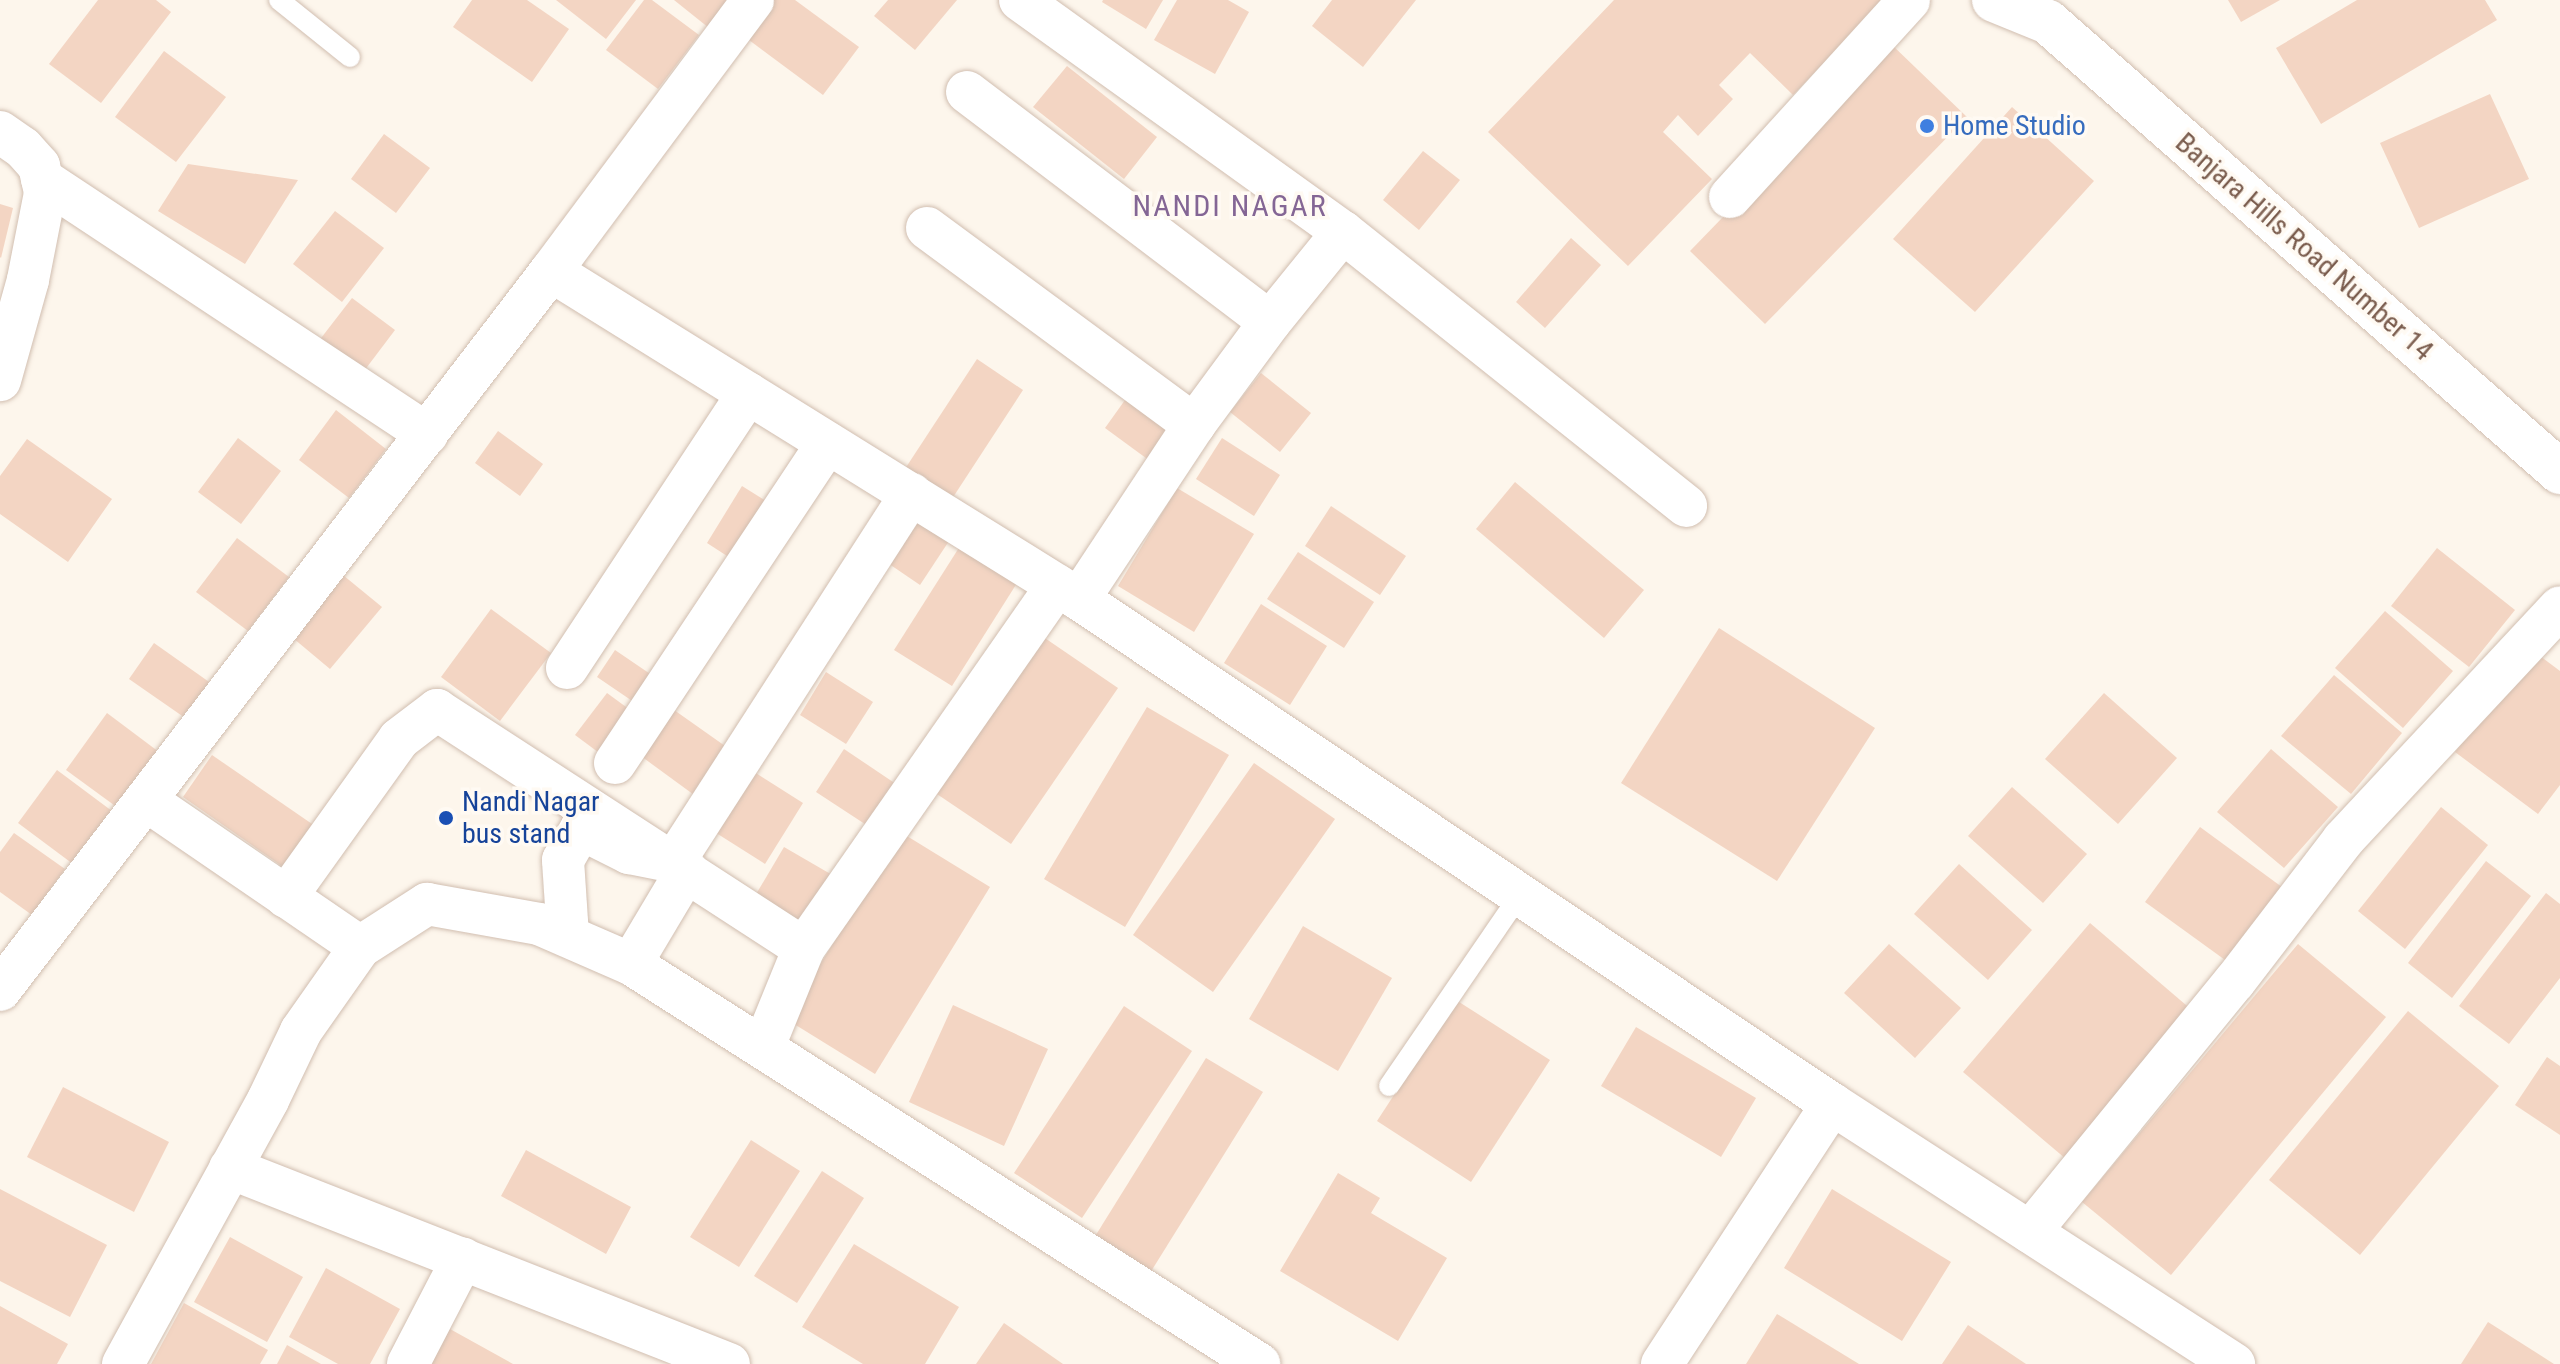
<!DOCTYPE html>
<style>
body{margin:0}
#map{position:relative;width:2560px;height:1364px;overflow:hidden;background:#fdf6ec;font-family:"Roboto Condensed",sans-serif}
div>[style]{position:absolute}
[style*='--x']{left:calc(var(--x)*1px);top:calc(var(--y)*1px);width:calc(var(--w)*1px);rotate:calc(var(--a)*1deg)}
.building>*{inset:0;background:#f3d5c3}
.roads{filter:drop-shadow(0 0 2px #d1beb0) drop-shadow(0 0 2px #d1beb0)}
.lane>*{height:20px;margin:-10px;padding:0 10px;transform-origin:10px;border-radius:10px;background:#fff}
.street>*{height:42px;margin:-21px;padding:0 21px;transform-origin:21px;border-radius:21px;background:#fff}
.secondary>*{height:44px;margin:-22px;padding:0 22px;transform-origin:22px;border-radius:22px;background:#fff}
.dots>*{width:22px;height:22px;translate:-50% -50%;box-sizing:border-box;border:4px solid #fffaf3;border-radius:50%}
span{translate:-50% -50%;white-space:nowrap;text-align:center;line-height:1.15;-webkit-text-stroke:7px #fffaf3;paint-order:stroke}
.shop-label{font-size:28px;color:#366cbe}
.left{translate:0 -50%;text-align:left}
.street-label{font-size:28px;color:#7a5c4d}
.transit-label{font-size:28px;color:#164399}
.neighbourhood-label{font-size:30px;color:#846695;letter-spacing:2px}
</style>
<div id="map">
<div class="building">
<i style="clip-path:polygon(98px 0,156px 0,171px 12px,101px 103px,49px 64px)"></i>
<i style="clip-path:polygon(472px 0,527px 0,569px 29px,532px 82px,453px 27px)"></i>
<i style="clip-path:polygon(556px 0,636px 0,606px 39px)"></i>
<i style="clip-path:polygon(644px 0,652px 0,699px 35px,658px 89px,606px 50px)"></i>
<i style="clip-path:polygon(674px 0,731px 0,709px 28px)"></i>
<i style="clip-path:polygon(773px 0,795px 0,859px 47px,823px 95px,745px 37px)"></i>
<i style="clip-path:polygon(888px 0,957px 0,915px 50px,874px 16px)"></i>
<i style="clip-path:polygon(1103px 0,1163px 0,1146px 29px,1102px 2px)"></i>
<i style="clip-path:polygon(1177px 0,1228px 0,1249px 12px,1215px 74px,1154px 40px)"></i>
<i style="clip-path:polygon(1332px 0,1416px 0,1363px 67px,1312px 26px)"></i>
<i style="clip-path:polygon(1614px 0,1884px 0,1793px 95px,1750px 53px,1719px 85px,1733px 99px,1698px 136px,1678px 115px,1663px 132px,1712px 179px,1628px 266px,1488px 132px)"></i>
<i style="clip-path:polygon(2228px 0,2280px 0,2241px 22px)"></i>
<i style="clip-path:polygon(2357px 0,2485px 0,2497px 20px,2321px 124px,2276px 48px)"></i>
<i style="clip-path:polygon(1891px 44px,1967px 117px,1765px 324px,1690px 251px)"></i>
<i style="clip-path:polygon(164px 51px,226px 97px,176px 162px,115px 117px)"></i>
<i style="clip-path:polygon(1067px 66px,1157px 137px,1124px 179px,1033px 107px)"></i>
<i style="clip-path:polygon(2490px 94px,2529px 179px,2419px 228px,2380px 143px)"></i>
<i style="clip-path:polygon(2012px 107px,2094px 181px,1975px 312px,1893px 239px)"></i>
<i style="clip-path:polygon(384px 134px,430px 168px,396px 213px,351px 179px)"></i>
<i style="clip-path:polygon(1423px 151px,1460px 180px,1419px 230px,1383px 200px)"></i>
<i style="clip-path:polygon(188px 164px,298px 180px,245px 264px,158px 211px)"></i>
<i style="clip-path:polygon(0 204px,13px 208px,1px 258px,0 257px)"></i>
<i style="clip-path:polygon(335px 211px,384px 248px,342px 302px,293px 264px)"></i>
<i style="clip-path:polygon(1571px 238px,1601px 265px,1545px 328px,1516px 302px)"></i>
<i style="clip-path:polygon(352px 298px,395px 330px,361px 375px,318px 342px)"></i>
<i style="clip-path:polygon(977px 359px,1023px 390px,946px 508px,899px 478px)"></i>
<i style="clip-path:polygon(1261px 373px,1311px 413px,1280px 452px,1230px 412px)"></i>
<i style="clip-path:polygon(1130px 393px,1175px 426px,1150px 461px,1105px 428px)"></i>
<i style="clip-path:polygon(336px 410px,386px 449px,349px 498px,299px 460px)"></i>
<i style="clip-path:polygon(498px 431px,543px 464px,520px 496px,475px 463px)"></i>
<i style="clip-path:polygon(238px 438px,281px 471px,241px 524px,198px 492px)"></i>
<i style="clip-path:polygon(1222px 438px,1280px 475px,1254px 516px,1196px 479px)"></i>
<i style="clip-path:polygon(27px 439px,112px 499px,68px 562px,0 514px,0 476px)"></i>
<i style="clip-path:polygon(1515px 482px,1644px 590px,1604px 638px,1476px 529px)"></i>
<i style="clip-path:polygon(742px 486px,777px 508px,741px 565px,707px 543px)"></i>
<i style="clip-path:polygon(1177px 488px,1254px 534px,1194px 632px,1118px 586px)"></i>
<i style="clip-path:polygon(908px 506px,953px 535px,920px 585px,876px 555px)"></i>
<i style="clip-path:polygon(1331px 506px,1406px 556px,1380px 595px,1305px 546px)"></i>
<i style="clip-path:polygon(237px 538px,289px 577px,248px 631px,196px 592px)"></i>
<i style="clip-path:polygon(962px 543px,1019px 580px,952px 686px,894px 650px)"></i>
<i style="clip-path:polygon(2437px 548px,2515px 610px,2469px 667px,2391px 606px)"></i>
<i style="clip-path:polygon(1298px 552px,1374px 602px,1344px 648px,1267px 599px)"></i>
<i style="clip-path:polygon(338px 571px,382px 607px,330px 669px,287px 633px)"></i>
<i style="clip-path:polygon(1261px 604px,1327px 646px,1290px 705px,1224px 663px)"></i>
<i style="clip-path:polygon(491px 609px,551px 653px,500px 721px,441px 677px)"></i>
<i style="clip-path:polygon(2385px 611px,2453px 671px,2403px 728px,2335px 668px)"></i>
<i style="clip-path:polygon(1719px 628px,1875px 728px,1777px 881px,1621px 783px)"></i>
<i style="clip-path:polygon(1036px 632px,1118px 688px,1011px 844px,928px 788px)"></i>
<i style="clip-path:polygon(154px 643px,212px 684px,188px 720px,129px 679px)"></i>
<i style="clip-path:polygon(615px 650px,662px 682px,644px 709px,597px 677px)"></i>
<i style="clip-path:polygon(2532px 650px,2560px 671px,2560px 785px,2538px 814px,2455px 752px)"></i>
<i style="clip-path:polygon(826px 672px,873px 702px,846px 744px,800px 715px)"></i>
<i style="clip-path:polygon(2334px 675px,2402px 733px,2351px 794px,2281px 736px)"></i>
<i style="clip-path:polygon(607px 693px,637px 715px,606px 758px,575px 735px)"></i>
<i style="clip-path:polygon(2104px 693px,2177px 758px,2118px 824px,2045px 759px)"></i>
<i style="clip-path:polygon(667px 705px,735px 753px,701px 800px,634px 751px)"></i>
<i style="clip-path:polygon(1147px 707px,1229px 755px,1125px 927px,1044px 879px)"></i>
<i style="clip-path:polygon(107px 713px,159px 752px,118px 808px,66px 770px)"></i>
<i style="clip-path:polygon(844px 749px,899px 786px,871px 828px,816px 792px)"></i>
<i style="clip-path:polygon(2271px 749px,2338px 807px,2284px 868px,2217px 812px)"></i>
<i style="clip-path:polygon(212px 755px,315px 826px,286px 869px,183px 797px)"></i>
<i style="clip-path:polygon(1254px 763px,1335px 819px,1213px 992px,1133px 935px)"></i>
<i style="clip-path:polygon(57px 770px,120px 817px,81px 870px,18px 823px)"></i>
<i style="clip-path:polygon(751px 770px,803px 803px,765px 864px,713px 831px)"></i>
<i style="clip-path:polygon(2012px 787px,2087px 854px,2043px 903px,1968px 836px)"></i>
<i style="clip-path:polygon(2441px 807px,2488px 845px,2405px 949px,2358px 911px)"></i>
<i style="clip-path:polygon(2200px 827px,2286px 890px,2232px 965px,2145px 902px)"></i>
<i style="clip-path:polygon(14px 833px,65px 869px,32px 915px,0 892px,0 852px)"></i>
<i style="clip-path:polygon(902px 833px,990px 887px,875px 1074px,786px 1019px)"></i>
<i style="clip-path:polygon(784px 847px,834px 876px,802px 930px,752px 901px)"></i>
<i style="clip-path:polygon(2486px 861px,2531px 896px,2452px 998px,2408px 963px)"></i>
<i style="clip-path:polygon(1959px 864px,2032px 930px,1988px 980px,1914px 914px)"></i>
<i style="clip-path:polygon(2546px 893px,2560px 904px,2560px 978px,2509px 1044px,2459px 1006px)"></i>
<i style="clip-path:polygon(2090px 923px,2193px 1011px,2066px 1159px,1963px 1072px)"></i>
<i style="clip-path:polygon(1303px 926px,1392px 978px,1338px 1071px,1249px 1019px)"></i>
<i style="clip-path:polygon(1889px 944px,1961px 1008px,1915px 1058px,1844px 993px)"></i>
<i style="clip-path:polygon(2298px 944px,2386px 1017px,2171px 1275px,2082px 1202px)"></i>
<i style="clip-path:polygon(1456px 1000px,1550px 1060px,1471px 1182px,1377px 1121px)"></i>
<i style="clip-path:polygon(953px 1005px,1048px 1049px,1004px 1146px,909px 1102px)"></i>
<i style="clip-path:polygon(1124px 1006px,1192px 1051px,1082px 1218px,1014px 1173px)"></i>
<i style="clip-path:polygon(2408px 1011px,2499px 1086px,2360px 1255px,2269px 1180px)"></i>
<i style="clip-path:polygon(1636px 1027px,1756px 1098px,1721px 1157px,1601px 1086px)"></i>
<i style="clip-path:polygon(2547px 1057px,2560px 1066px,2560px 1135px,2515px 1105px)"></i>
<i style="clip-path:polygon(1206px 1058px,1263px 1092px,1150px 1273px,1094px 1238px)"></i>
<i style="clip-path:polygon(63px 1087px,169px 1142px,134px 1212px,27px 1157px)"></i>
<i style="clip-path:polygon(751px 1140px,800px 1171px,739px 1267px,690px 1237px)"></i>
<i style="clip-path:polygon(526px 1150px,631px 1207px,606px 1254px,501px 1196px)"></i>
<i style="clip-path:polygon(822px 1171px,864px 1198px,797px 1303px,754px 1276px)"></i>
<i style="clip-path:polygon(1338px 1173px,1380px 1198px,1371px 1213px,1447px 1258px,1398px 1341px,1280px 1271px)"></i>
<i style="clip-path:polygon(0 1189px,107px 1245px,70px 1317px,0 1281px)"></i>
<i style="clip-path:polygon(1832px 1189px,1951px 1262px,1902px 1341px,1784px 1268px)"></i>
<i style="clip-path:polygon(230px 1237px,303px 1277px,267px 1342px,194px 1302px)"></i>
<i style="clip-path:polygon(854px 1244px,959px 1307px,925px 1364px,863px 1364px,802px 1327px)"></i>
<i style="clip-path:polygon(326px 1268px,400px 1309px,370px 1364px,338px 1364px,289px 1337px)"></i>
<i style="clip-path:polygon(184px 1303px,268px 1350px,260px 1364px,151px 1364px)"></i>
<i style="clip-path:polygon(0 1306px,68px 1344px,57px 1364px,0 1364px)"></i>
<i style="clip-path:polygon(1777px 1314px,1859px 1364px,1746px 1364px)"></i>
<i style="clip-path:polygon(2488px 1322px,2554px 1364px,2461px 1364px)"></i>
<i style="clip-path:polygon(1004px 1323px,1063px 1364px,976px 1364px)"></i>
<i style="clip-path:polygon(1968px 1325px,2026px 1364px,1942px 1364px)"></i>
<i style="clip-path:polygon(450px 1329px,513px 1364px,431px 1364px)"></i>
<i style="clip-path:polygon(287px 1345px,321px 1364px,277px 1364px)"></i>
</div>
<div class="roads">
<div class="lane">
<i style="--x:279;--y:0;--w:91;--a:38.8"></i>
<i style="--x:1389;--y:1086;--w:232;--a:-55.6"></i>
</div>
<div class="street">
<i style="--x:1020;--y:0;--w:398;--a:35.7"></i>
<i style="--x:1343;--y:232;--w:439;--a:38.6"></i>
<i style="--x:967;--y:92;--w:380;--a:37.2"></i>
<i style="--x:0;--y:132;--w:28;--a:35"></i>
<i style="--x:23;--y:148;--w:24;--a:48"></i>
<i style="--x:39;--y:166;--w:28;--a:77"></i>
<i style="--x:45;--y:193;--w:89;--a:101.1"></i>
<i style="--x:28;--y:280;--w:104;--a:105.6"></i>
<i style="--x:42;--y:179;--w:462;--a:33.5"></i>
<i style="--x:1730;--y:197;--w:266;--a:-47.7"></i>
<i style="--x:927;--y:228;--w:332;--a:36.4"></i>
<i style="--x:1194;--y:425;--w:128;--a:-53.6"></i>
<i style="--x:1270;--y:322;--w:116;--a:-51"></i>
<i style="--x:551;--y:271;--w:622;--a:31.85"></i>
<i style="--x:1079;--y:599;--w:907;--a:33.85"></i>
<i style="--x:1832;--y:1104;--w:479;--a:32.9"></i>
<i style="--x:1079;--y:599;--w:209;--a:-56.5"></i>
<i style="--x:567;--y:668;--w:329;--a:-56.6"></i>
<i style="--x:615;--y:763;--w:384;--a:-56.4"></i>
<i style="--x:147;--y:801;--w:258;--a:34.4"></i>
<i style="--x:286;--y:897;--w:194;--a:-54.4"></i>
<i style="--x:399;--y:739;--w:48;--a:-37.3"></i>
<i style="--x:437;--y:710;--w:437;--a:33"></i>
<i style="--x:568;--y:936;--w:76;--a:-93.8"></i>
<i style="--x:563;--y:860;--w:36;--a:-60"></i>
<i style="--x:581;--y:829;--w:54;--a:26.6"></i>
<i style="--x:629;--y:853;--w:46;--a:11.3"></i>
<i style="--x:674;--y:862;--w:438;--a:-57.2"></i>
<i style="--x:631;--y:964;--w:109;--a:-59.2"></i>
<i style="--x:0;--y:990;--w:906;--a:-52.54"></i>
<i style="--x:551;--y:271;--w:338;--a:-53.3"></i>
<i style="--x:764;--y:1046;--w:106;--a:-67.8"></i>
<i style="--x:804;--y:948;--w:442;--a:-55.1"></i>
<i style="--x:230;--y:1168;--w:536;--a:21.44"></i>
<i style="--x:2030;--y:1232;--w:324;--a:-50.8"></i>
<i style="--x:2235;--y:981;--w:178;--a:-52.5"></i>
<i style="--x:2343;--y:840;--w:318;--a:-47"></i>
<i style="--x:123;--y:1364;--w:301;--a:-61.2"></i>
<i style="--x:268;--y:1100;--w:76;--a:-64.4"></i>
<i style="--x:301;--y:1031;--w:103;--a:-54.9"></i>
<i style="--x:360;--y:947;--w:80;--a:-32.7"></i>
<i style="--x:427;--y:904;--w:114;--a:10.1"></i>
<i style="--x:539;--y:924;--w:100;--a:23.5"></i>
<i style="--x:631;--y:964;--w:745;--a:32.49"></i>
<i style="--x:408;--y:1364;--w:119;--a:-62.6"></i>
<i style="--x:1662;--y:1364;--w:311;--a:-56.8"></i>
</div>
<div class="secondary">
<i style="--x:1994;--y:0;--w:58;--a:22.2"></i>
<i style="--x:2048;--y:22;--w:682;--a:41.31"></i>
</div>
</div>
<div class="dots">
<i style="left:1927px;top:126px;background:#3f7fe0"></i>
<i style="left:446px;top:818px;background:#1a4fb4"></i>
</div>
<div class="shop-label">
<span class="left" style="left:1943px;top:126px">Home Studio</span>
</div>
<div class="street-label">
<span style="left:2304px;top:247px;rotate:41deg">Banjara Hills Road Number 14</span>
</div>
<div class="transit-label">
<span class="left" style="left:462px;top:818px">Nandi Nagar<br>bus stand</span>
</div>
<div class="neighbourhood-label">
<span style="left:1230px;top:206px">NANDI NAGAR</span>
</div>
</div>
